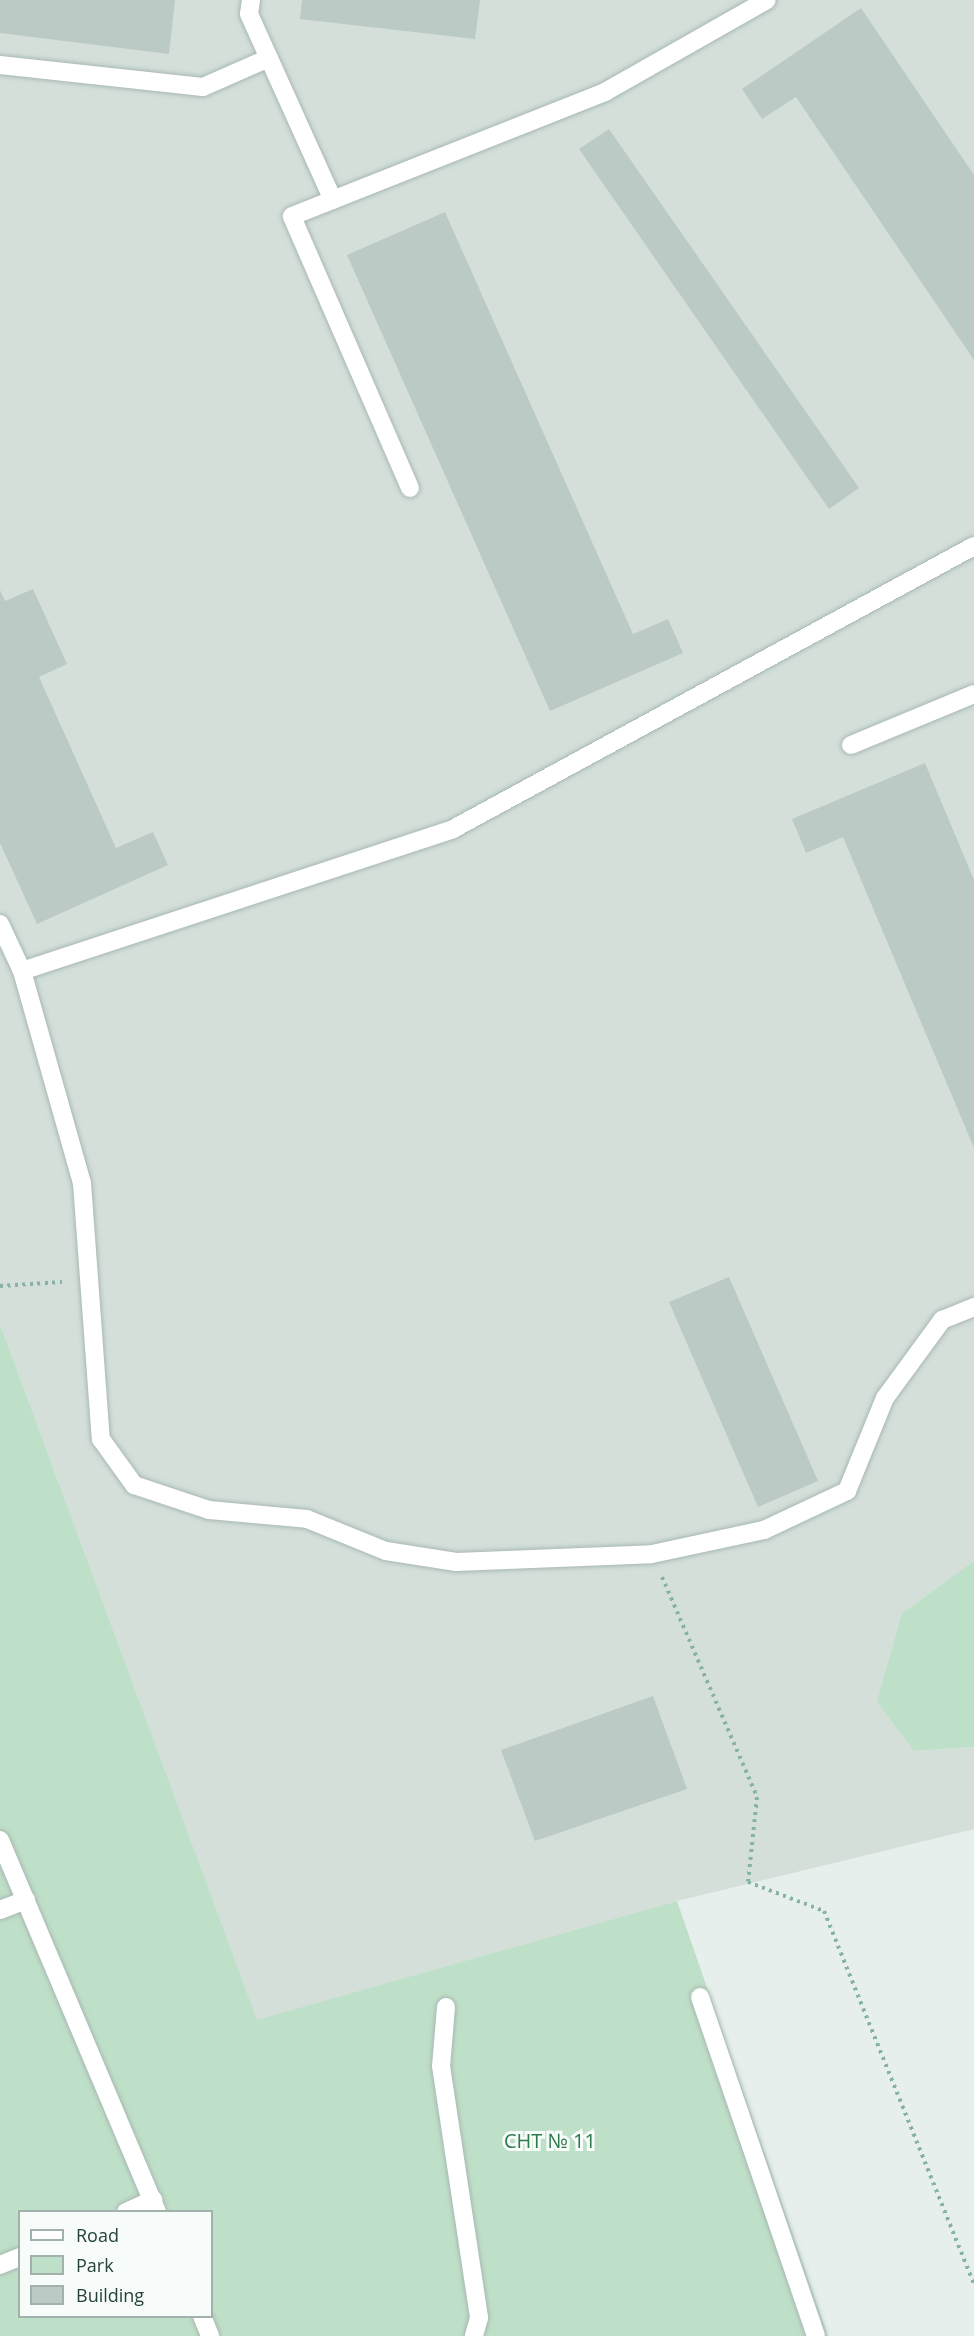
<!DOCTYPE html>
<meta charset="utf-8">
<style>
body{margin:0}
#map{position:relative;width:974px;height:2336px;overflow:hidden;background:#e6efeb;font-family:"Open Sans",sans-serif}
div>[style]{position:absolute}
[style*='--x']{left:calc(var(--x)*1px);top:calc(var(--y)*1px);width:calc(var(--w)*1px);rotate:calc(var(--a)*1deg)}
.built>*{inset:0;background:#d4dfda}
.green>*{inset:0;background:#bfe0c8}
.building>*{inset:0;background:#bbcac4}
.path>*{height:4px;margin-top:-2px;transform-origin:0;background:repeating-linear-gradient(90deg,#86b3a5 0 3px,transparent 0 7.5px)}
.roads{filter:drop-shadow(0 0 2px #a8b8b2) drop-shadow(0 0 2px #a8b8b2)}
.minor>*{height:18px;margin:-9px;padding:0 9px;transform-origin:9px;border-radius:9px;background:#fff}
span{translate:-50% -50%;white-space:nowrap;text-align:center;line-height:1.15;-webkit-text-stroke:6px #f7fbf9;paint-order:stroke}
.park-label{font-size:20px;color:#2d7a4b}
.legend{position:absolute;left:18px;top:2210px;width:195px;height:108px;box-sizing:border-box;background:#f7fbf9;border:2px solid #a3b1ad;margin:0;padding:8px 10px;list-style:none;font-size:18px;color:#24423a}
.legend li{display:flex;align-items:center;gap:12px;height:30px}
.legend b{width:30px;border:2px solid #a3b1ad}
</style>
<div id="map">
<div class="built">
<i style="clip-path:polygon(0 0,974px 0,974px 1561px,902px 1613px,914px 1751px,974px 1747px,974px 1829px,677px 1901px,257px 2021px,0 1324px)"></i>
</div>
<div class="green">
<i style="clip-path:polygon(evenodd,0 1324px,257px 2020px,677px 1901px,828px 2336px,0 2336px,0 1324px,20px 2212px,212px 2212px,212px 2316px,20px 2316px,20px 2212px)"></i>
<i style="clip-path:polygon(974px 1561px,974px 1747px,914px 1751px,877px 1702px,902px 1613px)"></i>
</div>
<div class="building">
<i style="clip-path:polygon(0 0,175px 0,169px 54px,0 33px)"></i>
<i style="clip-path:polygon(302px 0,480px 0,475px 39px,300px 19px)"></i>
<i style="clip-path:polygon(861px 8px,974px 175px,974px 360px,796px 97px,762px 119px,742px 89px)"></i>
<i style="clip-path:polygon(609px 129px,859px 488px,829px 509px,579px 149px)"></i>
<i style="clip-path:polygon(445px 212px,633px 634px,668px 619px,683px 653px,550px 711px,347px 255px)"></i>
<i style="clip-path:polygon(33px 589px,67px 664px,39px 677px,116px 848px,153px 832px,168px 865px,37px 924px,0 843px,0 590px,5px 601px)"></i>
<i style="clip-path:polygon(925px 763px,974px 880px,974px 1148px,843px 837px,806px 853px,792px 819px)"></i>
<i style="clip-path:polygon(729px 1277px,818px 1481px,758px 1507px,669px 1302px)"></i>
<i style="clip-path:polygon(653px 1696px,687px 1789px,535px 1841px,501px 1750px)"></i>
</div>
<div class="path">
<i style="--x:0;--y:1286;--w:62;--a:-3.7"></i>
<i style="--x:662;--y:1577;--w:240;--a:66.6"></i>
<i style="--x:757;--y:1797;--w:85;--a:96"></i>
<i style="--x:748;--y:1882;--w:81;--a:20.9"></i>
<i style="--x:824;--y:1911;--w:402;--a:68.1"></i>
</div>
<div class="roads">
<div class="minor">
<i style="--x:251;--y:0;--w:14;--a:98"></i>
<i style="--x:249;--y:14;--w:204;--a:65.7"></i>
<i style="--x:0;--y:65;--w:204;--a:6.2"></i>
<i style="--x:203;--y:87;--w:72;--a:-23.7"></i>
<i style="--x:410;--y:488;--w:296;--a:-113.5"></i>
<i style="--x:292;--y:216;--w:337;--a:-21.6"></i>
<i style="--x:605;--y:92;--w:186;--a:-29.6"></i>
<i style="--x:851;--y:745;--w:133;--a:-22.5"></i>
<i style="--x:0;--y:924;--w:52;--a:64.9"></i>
<i style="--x:22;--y:971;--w:220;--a:74.2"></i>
<i style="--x:82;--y:1183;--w:257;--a:85.8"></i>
<i style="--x:101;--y:1439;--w:57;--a:54.3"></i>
<i style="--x:134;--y:1485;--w:79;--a:18.4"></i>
<i style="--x:209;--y:1510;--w:98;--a:5.2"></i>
<i style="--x:307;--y:1519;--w:85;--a:22.1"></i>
<i style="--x:386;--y:1551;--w:71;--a:8.9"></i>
<i style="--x:456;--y:1562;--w:196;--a:-2.3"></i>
<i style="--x:652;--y:1554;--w:115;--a:-12.1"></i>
<i style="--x:764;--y:1530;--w:92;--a:-25.2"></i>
<i style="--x:847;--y:1491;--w:100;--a:-67.8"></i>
<i style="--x:885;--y:1398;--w:97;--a:-53.8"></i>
<i style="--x:942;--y:1320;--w:35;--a:-22"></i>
<i style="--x:22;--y:971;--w:454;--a:-18.2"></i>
<i style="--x:453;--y:829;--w:593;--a:-28.51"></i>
<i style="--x:0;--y:1840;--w:404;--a:67.1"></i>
<i style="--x:0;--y:1910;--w:28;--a:-21"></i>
<i style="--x:700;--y:1997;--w:358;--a:71.1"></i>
<i style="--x:446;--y:2007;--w:59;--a:94.8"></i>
<i style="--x:441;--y:2066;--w:255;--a:81.4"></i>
<i style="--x:479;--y:2318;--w:19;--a:106"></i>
<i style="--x:126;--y:2212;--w:30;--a:-24"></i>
<i style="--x:0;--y:2265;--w:22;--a:-22"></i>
<i style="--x:202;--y:2316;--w:22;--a:68"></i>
</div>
</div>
<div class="park-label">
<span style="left:550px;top:2140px">СНТ № 11</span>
</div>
<ul class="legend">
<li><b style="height:8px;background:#fff"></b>Road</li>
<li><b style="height:16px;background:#bfe0c8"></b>Park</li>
<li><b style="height:16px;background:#bbcac4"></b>Building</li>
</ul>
</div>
